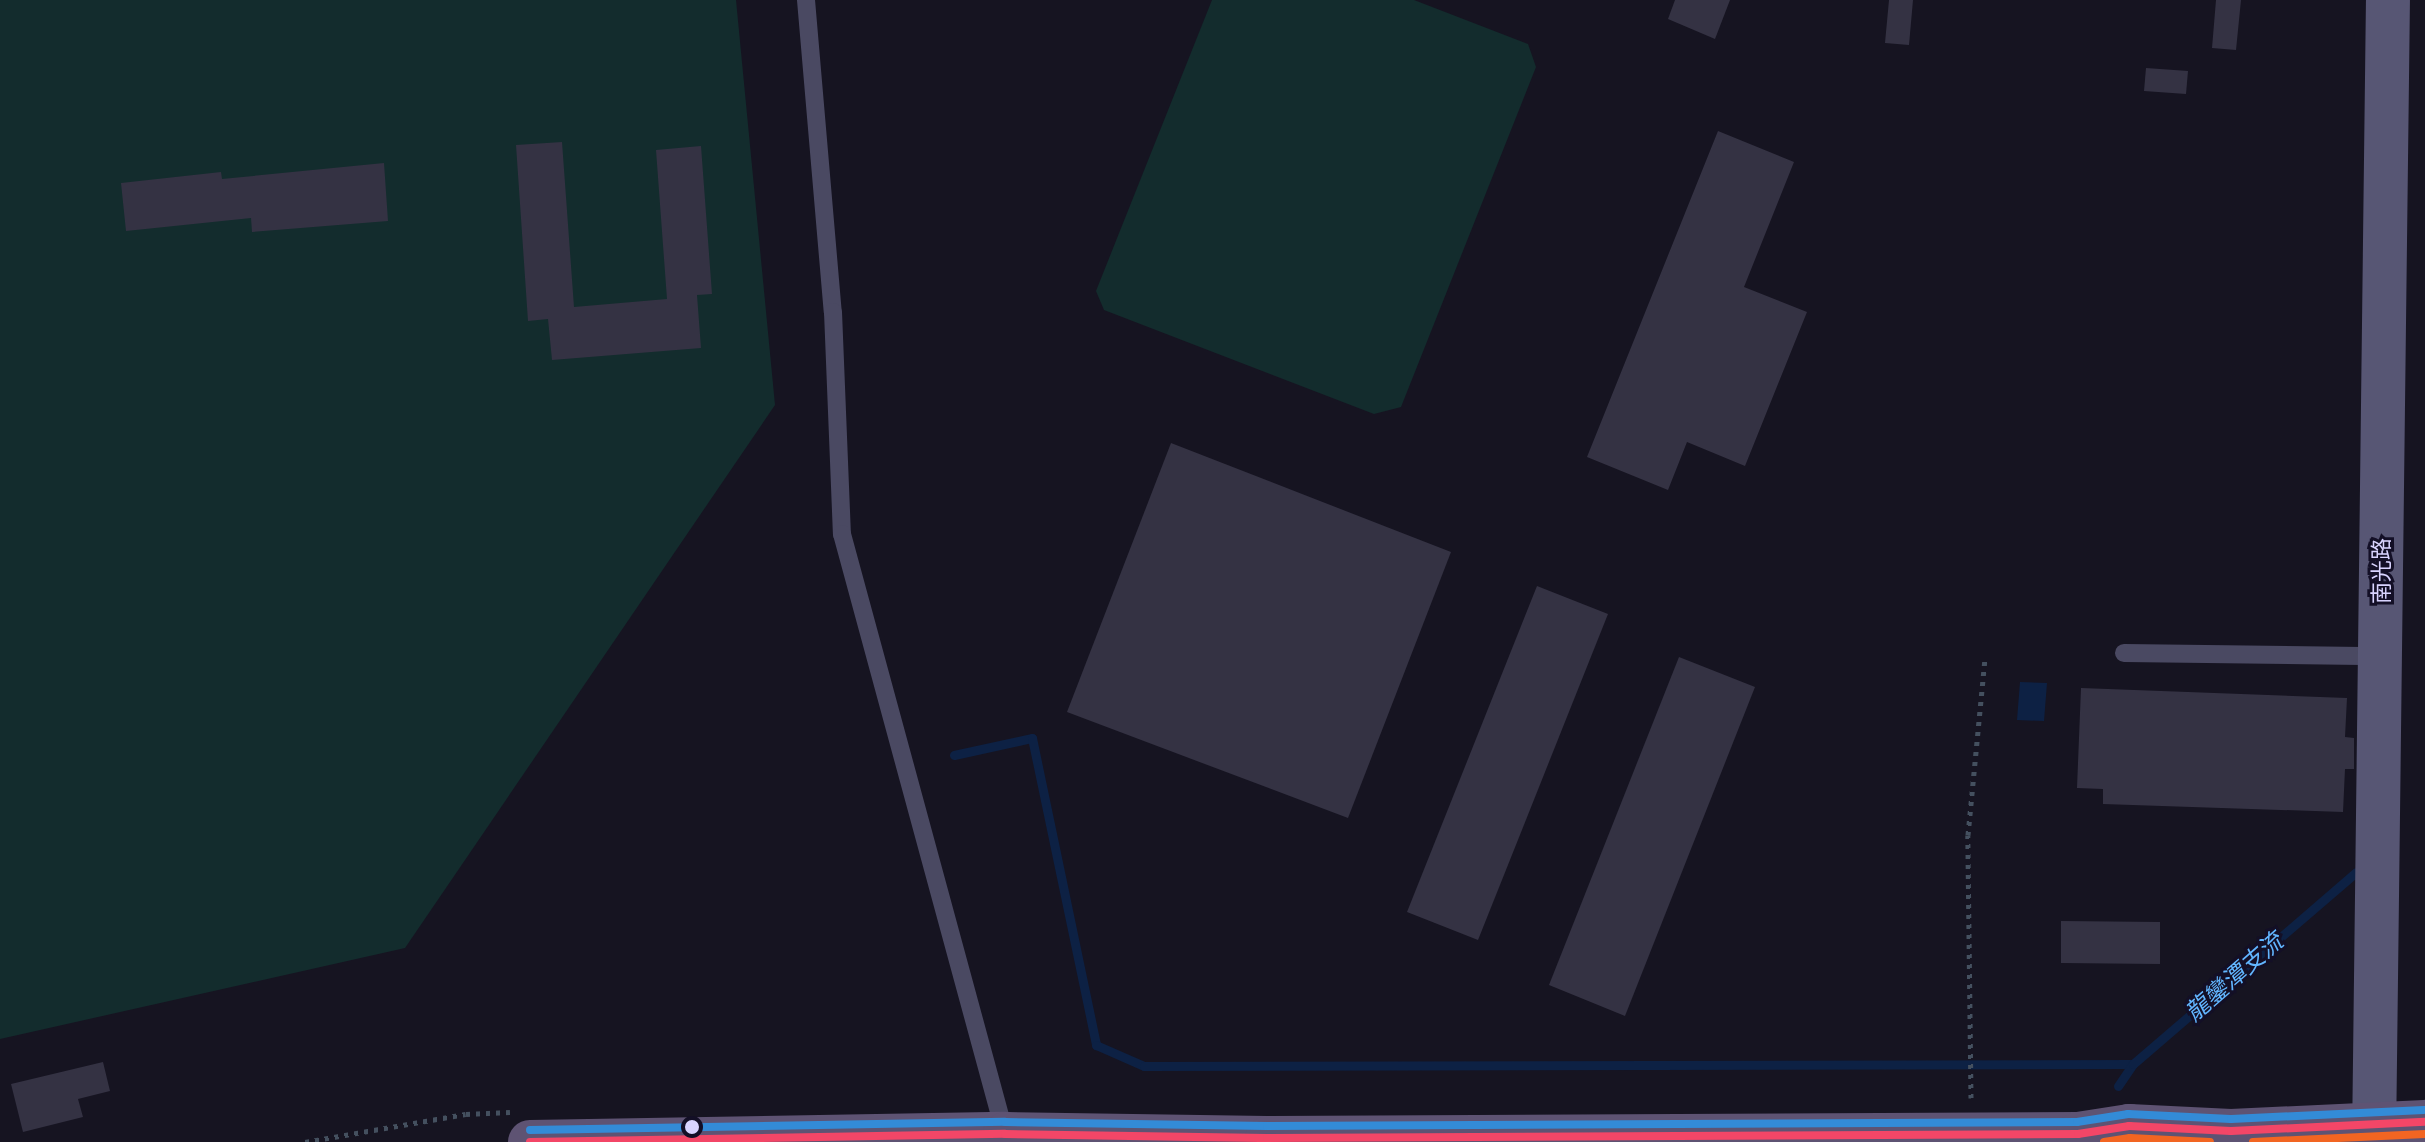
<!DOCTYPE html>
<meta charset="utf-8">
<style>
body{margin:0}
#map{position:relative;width:2425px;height:1142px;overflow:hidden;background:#161421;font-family:"DM Sans","Noto Sans TC",sans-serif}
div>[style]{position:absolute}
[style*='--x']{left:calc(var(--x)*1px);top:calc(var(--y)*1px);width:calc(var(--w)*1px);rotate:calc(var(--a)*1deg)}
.green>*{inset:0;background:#132c2d}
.water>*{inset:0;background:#0d2144}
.stream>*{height:9px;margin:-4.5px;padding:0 4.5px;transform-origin:4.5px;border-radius:4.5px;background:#0d2144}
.building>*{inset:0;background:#343243}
.path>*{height:5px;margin-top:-2.5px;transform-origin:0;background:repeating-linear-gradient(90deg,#44505f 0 4px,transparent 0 10px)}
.lane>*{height:18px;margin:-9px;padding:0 9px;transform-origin:9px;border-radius:9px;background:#4a4962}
.secondary>*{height:44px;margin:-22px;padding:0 22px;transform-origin:22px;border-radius:22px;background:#575674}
.primary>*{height:44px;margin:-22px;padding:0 22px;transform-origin:22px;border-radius:22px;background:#5e5373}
.bus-1>*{height:8px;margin:-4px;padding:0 4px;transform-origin:4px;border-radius:4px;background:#f34667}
.bus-2>*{height:8px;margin:-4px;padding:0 4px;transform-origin:4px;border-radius:4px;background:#f26522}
.bus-3>*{height:8px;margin:-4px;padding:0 4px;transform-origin:4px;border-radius:4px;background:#338bd7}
.dots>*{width:22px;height:22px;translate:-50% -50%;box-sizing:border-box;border:4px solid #130f26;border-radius:50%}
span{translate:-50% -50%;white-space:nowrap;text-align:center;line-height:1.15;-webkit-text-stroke:6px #130f26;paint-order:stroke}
.street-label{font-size:22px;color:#d9d4ff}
.water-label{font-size:24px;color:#62b6ff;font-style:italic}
</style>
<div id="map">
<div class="green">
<i style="clip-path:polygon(0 0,736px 0,775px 405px,405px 948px,0 1039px)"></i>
<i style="clip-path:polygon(1212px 0,1414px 0,1528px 44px,1536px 67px,1401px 407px,1374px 414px,1104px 310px,1096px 291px)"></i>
</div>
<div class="water">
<i style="clip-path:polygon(2020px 682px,2047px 683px,2044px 721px,2017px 720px)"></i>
</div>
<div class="stream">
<i style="--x:954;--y:755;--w:80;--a:-12.3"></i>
<i style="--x:1032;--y:738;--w:314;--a:78.2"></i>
<i style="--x:1096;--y:1045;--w:52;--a:23.6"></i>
<i style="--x:1144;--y:1066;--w:989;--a:-0.12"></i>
<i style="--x:2118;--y:1086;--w:27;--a:-56"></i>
<i style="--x:2133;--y:1064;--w:294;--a:-40.7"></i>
</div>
<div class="building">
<i style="clip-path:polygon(1675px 0,1730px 0,1715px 39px,1668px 19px)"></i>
<i style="clip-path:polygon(1889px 0,1913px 0,1909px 45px,1885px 43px)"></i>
<i style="clip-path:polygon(2216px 0,2241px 0,2236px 50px,2212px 48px)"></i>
<i style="clip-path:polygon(2146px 68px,2188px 71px,2186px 94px,2144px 91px)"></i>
<i style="clip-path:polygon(1718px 131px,1794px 162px,1744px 287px,1807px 312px,1745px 466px,1687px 442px,1668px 490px,1587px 457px)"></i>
<i style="clip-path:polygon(562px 142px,574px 307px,667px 299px,656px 150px,701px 146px,712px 294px,697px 295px,701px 348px,552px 360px,548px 319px,528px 321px,516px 145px)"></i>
<i style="clip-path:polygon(384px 163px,388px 221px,252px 232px,251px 218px,126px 231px,121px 183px,221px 172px,222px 179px)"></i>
<i style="clip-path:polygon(1171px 443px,1451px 552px,1348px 818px,1067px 712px)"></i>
<i style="clip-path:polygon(1537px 586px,1608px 614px,1478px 940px,1407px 912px)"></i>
<i style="clip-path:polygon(1679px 657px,1755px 687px,1625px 1016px,1549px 985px)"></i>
<i style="clip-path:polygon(2081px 688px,2347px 698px,2345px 737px,2354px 738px,2354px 769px,2345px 769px,2343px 812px,2103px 804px,2103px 789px,2077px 788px)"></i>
<i style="clip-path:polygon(2061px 921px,2160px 922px,2160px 964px,2061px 963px)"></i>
<i style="clip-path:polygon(103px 1062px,110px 1091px,78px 1099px,83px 1117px,23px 1132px,11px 1084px)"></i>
</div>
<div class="path">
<i style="--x:1971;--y:1098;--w:263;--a:-90.7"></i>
<i style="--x:1968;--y:835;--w:177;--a:-84.5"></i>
<i style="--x:305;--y:1142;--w:163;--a:-9.9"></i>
<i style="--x:466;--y:1114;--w:44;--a:-2.6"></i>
</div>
<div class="lane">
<i style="--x:806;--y:0;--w:313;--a:85.1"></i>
<i style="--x:833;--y:312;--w:222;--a:87.7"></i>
<i style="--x:842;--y:534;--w:622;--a:74.8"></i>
<i style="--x:2124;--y:653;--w:258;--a:0.7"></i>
</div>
<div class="secondary">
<i style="--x:2374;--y:1142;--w:1142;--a:-89.3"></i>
</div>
<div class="primary">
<i style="--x:530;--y:1142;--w:475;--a:-1"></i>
<i style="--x:1005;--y:1134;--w:262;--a:0.9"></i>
<i style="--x:1267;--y:1138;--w:811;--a:-0.28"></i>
<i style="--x:2078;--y:1134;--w:52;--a:-8.9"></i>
<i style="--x:2129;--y:1126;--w:102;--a:2.8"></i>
<i style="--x:2231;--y:1131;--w:194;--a:-2.7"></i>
</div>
<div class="bus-1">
<i style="--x:530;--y:1142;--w:475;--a:-1"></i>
<i style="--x:1005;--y:1134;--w:262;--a:0.9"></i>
<i style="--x:1267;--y:1138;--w:811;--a:-0.28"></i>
<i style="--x:2078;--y:1134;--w:52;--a:-8.9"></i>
<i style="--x:2129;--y:1126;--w:102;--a:2.8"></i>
<i style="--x:2231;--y:1131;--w:194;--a:-2.7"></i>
</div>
<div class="bus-2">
<i style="--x:2104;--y:1142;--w:26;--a:-9"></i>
<i style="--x:2130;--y:1138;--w:80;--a:2.9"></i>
<i style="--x:2253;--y:1142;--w:172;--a:-2.7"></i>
</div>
<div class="bus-3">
<i style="--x:530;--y:1130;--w:475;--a:-1"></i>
<i style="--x:1005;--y:1122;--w:262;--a:0.9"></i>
<i style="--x:1267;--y:1126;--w:810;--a:-0.28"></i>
<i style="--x:2077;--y:1122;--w:52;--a:-8.9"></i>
<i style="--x:2128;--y:1114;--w:103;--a:2.8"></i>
<i style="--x:2231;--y:1119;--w:193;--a:-2.7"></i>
</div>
<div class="dots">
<i style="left:692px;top:1127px;background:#d9d4ff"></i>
</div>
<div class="street-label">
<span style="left:2382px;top:571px;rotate:-90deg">南光路</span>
</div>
<div class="water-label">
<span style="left:2234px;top:977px;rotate:-41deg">龍鑾潭支流</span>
</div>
</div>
